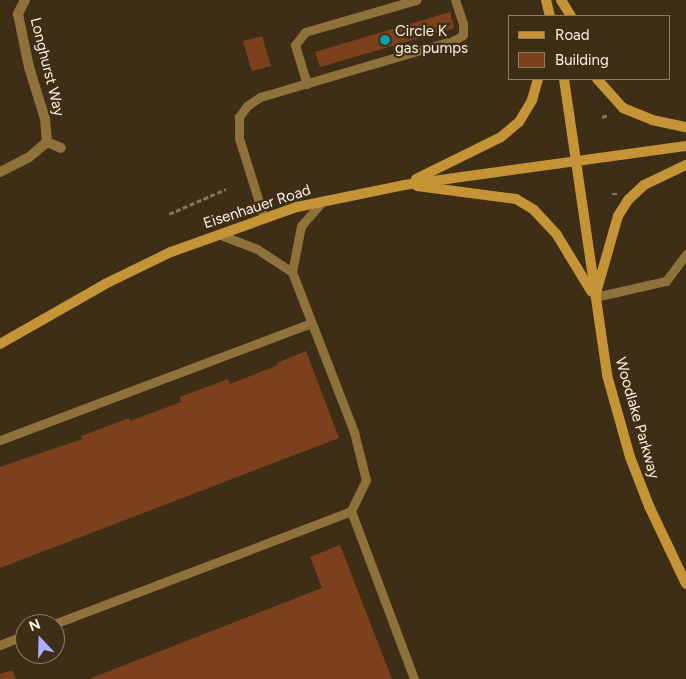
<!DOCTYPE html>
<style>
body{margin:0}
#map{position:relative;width:686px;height:679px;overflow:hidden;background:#3f2e16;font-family:Figtree,sans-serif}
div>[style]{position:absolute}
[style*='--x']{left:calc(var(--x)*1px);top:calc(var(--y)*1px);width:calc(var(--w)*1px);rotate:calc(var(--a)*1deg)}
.building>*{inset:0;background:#7c411c}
.path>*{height:2.5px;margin-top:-1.25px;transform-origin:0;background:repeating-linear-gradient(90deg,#847561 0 5px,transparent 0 7.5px)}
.lane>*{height:9px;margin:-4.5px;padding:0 4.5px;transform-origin:4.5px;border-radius:4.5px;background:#8f713b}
.street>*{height:10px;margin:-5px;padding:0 5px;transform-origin:5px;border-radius:5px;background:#8f713b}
.secondary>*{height:10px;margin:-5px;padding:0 5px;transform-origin:5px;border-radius:5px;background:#c49436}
.dots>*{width:14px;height:14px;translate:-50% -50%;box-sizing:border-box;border:2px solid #3f2e16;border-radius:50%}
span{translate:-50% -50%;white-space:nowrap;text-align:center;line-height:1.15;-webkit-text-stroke:4.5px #3f2e16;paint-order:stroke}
.poi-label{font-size:15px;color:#fcf1e3}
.left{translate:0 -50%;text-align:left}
.street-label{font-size:15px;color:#fcf1e3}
.legend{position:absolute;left:508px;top:15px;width:162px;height:65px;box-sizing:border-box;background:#3f2e16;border:1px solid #8b7c68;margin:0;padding:6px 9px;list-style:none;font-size:15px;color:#fcf1e3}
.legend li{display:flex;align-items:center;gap:10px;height:25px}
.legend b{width:25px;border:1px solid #8b7c68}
.north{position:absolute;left:15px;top:614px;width:50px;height:50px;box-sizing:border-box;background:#3f2e16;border:1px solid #8b7c68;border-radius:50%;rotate:339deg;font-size:14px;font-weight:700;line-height:20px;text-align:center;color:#fcf1e3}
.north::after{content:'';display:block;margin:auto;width:18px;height:22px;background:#aeaefb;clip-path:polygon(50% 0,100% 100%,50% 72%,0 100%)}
</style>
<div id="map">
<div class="building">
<i style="clip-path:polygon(450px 12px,454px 28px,320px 67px,315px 52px)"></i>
<i style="clip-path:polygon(262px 36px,271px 66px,252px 71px,243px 41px)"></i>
<i style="clip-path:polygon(306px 351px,339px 438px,0 568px,0 467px,82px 439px,81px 436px,129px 418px,130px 421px,181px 402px,180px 397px,228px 379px,230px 384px,278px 365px,277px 363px)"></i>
<i style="clip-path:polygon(340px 545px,392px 679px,89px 679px,322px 588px,310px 557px)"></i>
<i style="clip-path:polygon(12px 670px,16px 679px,0 679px,0 674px)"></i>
</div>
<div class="path">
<i style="--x:602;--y:117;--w:6;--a:-18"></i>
<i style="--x:612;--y:194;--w:7;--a:0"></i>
<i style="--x:169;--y:214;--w:62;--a:-23.7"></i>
</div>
<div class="lane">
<i style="--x:307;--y:84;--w:41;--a:-107.1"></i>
<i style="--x:295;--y:45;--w:16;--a:-52"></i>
<i style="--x:305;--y:32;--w:116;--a:-16.1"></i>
<i style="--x:264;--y:218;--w:84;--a:-107.4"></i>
<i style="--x:239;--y:138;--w:21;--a:-90"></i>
<i style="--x:239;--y:117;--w:14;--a:-54"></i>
<i style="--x:247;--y:106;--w:16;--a:-35"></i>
<i style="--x:260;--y:97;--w:203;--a:-16.3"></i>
<i style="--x:455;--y:40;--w:9;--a:-32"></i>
<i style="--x:463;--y:35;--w:11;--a:-90"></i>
<i style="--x:463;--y:24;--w:25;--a:-108"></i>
<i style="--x:218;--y:234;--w:42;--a:21"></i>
<i style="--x:257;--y:249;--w:42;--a:33.3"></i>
<i style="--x:292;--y:272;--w:172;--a:68.8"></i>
<i style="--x:354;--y:432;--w:49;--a:76"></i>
<i style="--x:366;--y:480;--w:34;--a:116"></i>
<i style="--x:351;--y:511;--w:179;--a:69.4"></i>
<i style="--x:292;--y:272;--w:47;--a:-78.9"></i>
<i style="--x:301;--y:226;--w:32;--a:-49"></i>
<i style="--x:595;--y:297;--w:73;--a:-12.7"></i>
<i style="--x:666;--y:281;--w:34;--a:-53"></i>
<i style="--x:0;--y:440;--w:332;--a:-20.6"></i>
<i style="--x:54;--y:624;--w:318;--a:-20.8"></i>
<i style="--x:0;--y:645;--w:27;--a:-22"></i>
</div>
<div class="street">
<i style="--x:25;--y:0;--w:16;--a:117"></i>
<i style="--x:18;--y:14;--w:54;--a:78.3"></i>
<i style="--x:29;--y:67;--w:54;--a:72.9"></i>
<i style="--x:45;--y:119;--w:23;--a:85"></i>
<i style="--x:47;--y:142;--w:15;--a:23"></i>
<i style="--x:0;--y:172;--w:31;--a:-27"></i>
<i style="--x:28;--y:158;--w:25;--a:-40"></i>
</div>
<div class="secondary">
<i style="--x:546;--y:0;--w:16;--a:76"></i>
<i style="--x:561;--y:0;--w:19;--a:58"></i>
<i style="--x:564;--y:79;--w:299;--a:81.7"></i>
<i style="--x:607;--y:375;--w:85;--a:74.3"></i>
<i style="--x:630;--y:457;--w:53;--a:68.8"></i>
<i style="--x:649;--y:506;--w:86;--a:64.6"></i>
<i style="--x:597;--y:79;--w:39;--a:48"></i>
<i style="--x:623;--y:108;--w:31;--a:22"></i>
<i style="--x:652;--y:120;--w:35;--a:12"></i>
<i style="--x:416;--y:179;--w:95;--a:-26.3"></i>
<i style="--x:501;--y:137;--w:23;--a:-40"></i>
<i style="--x:519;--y:122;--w:26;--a:-59"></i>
<i style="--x:532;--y:100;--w:22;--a:-74"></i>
<i style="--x:417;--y:186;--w:100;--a:7.5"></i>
<i style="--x:516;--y:199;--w:21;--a:31"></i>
<i style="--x:534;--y:210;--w:34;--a:47"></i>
<i style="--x:557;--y:235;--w:66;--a:58.7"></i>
<i style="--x:596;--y:293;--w:80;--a:-74.1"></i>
<i style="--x:618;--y:216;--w:19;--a:-58"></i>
<i style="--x:628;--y:200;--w:22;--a:-43"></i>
<i style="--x:644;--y:185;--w:47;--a:-25.5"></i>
<i style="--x:0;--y:344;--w:121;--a:-29.7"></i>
<i style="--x:105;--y:284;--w:73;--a:-25.9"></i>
<i style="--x:171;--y:252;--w:134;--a:-19.7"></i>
<i style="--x:297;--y:207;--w:109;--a:-11.6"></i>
<i style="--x:404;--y:185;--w:285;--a:-7.9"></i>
</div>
<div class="dots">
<i style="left:385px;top:40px;background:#0f9aa8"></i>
</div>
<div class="poi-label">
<span class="left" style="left:395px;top:40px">Circle K<br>gas pumps</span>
</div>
<div class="street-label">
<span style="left:47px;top:67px;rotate:76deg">Longhurst Way</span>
<span style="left:257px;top:207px;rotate:-18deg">Eisenhauer Road</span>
<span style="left:637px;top:418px;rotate:74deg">Woodlake Parkway</span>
</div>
<ul class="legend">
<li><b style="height:6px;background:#c49436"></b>Road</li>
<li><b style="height:14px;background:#7c411c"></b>Building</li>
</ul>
<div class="north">N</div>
</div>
